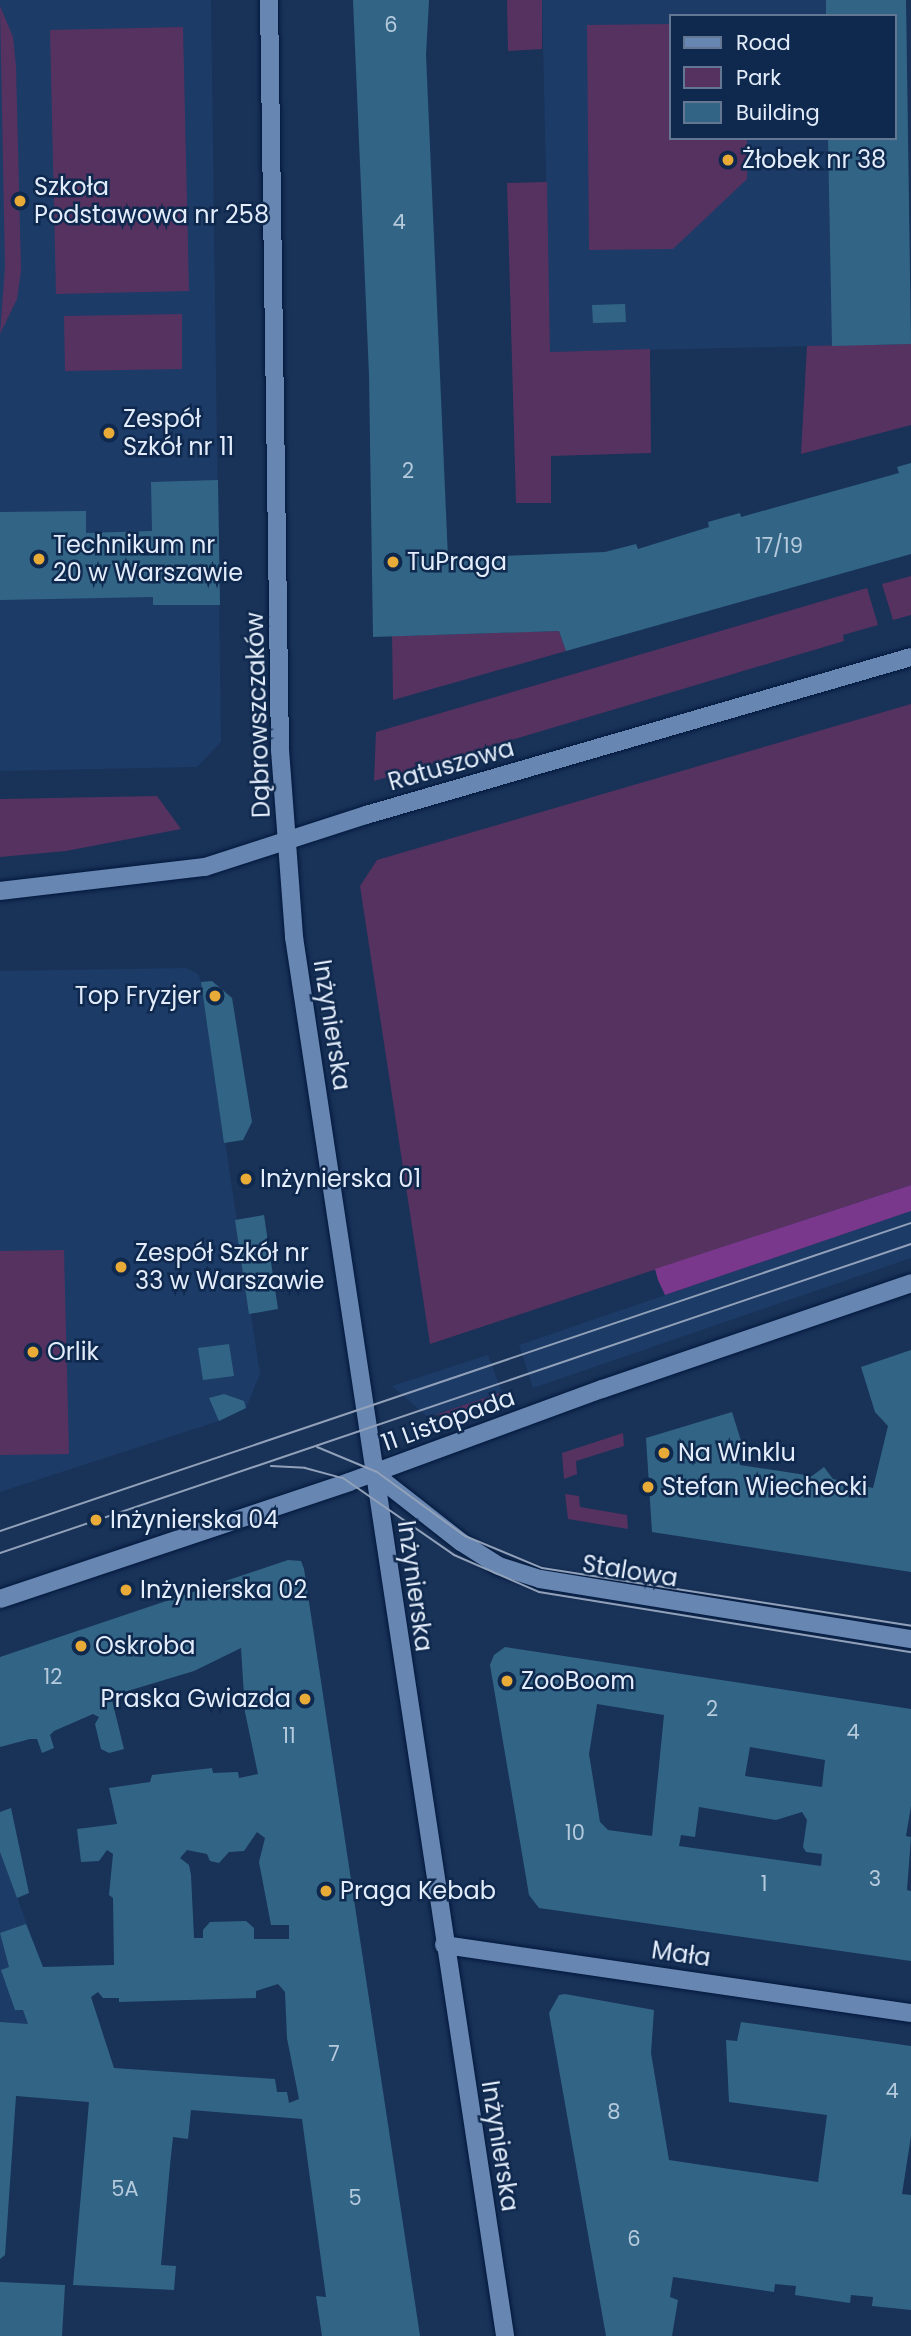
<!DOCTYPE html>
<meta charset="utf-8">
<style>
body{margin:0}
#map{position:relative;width:911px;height:2336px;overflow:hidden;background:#193258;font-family:Poppins,sans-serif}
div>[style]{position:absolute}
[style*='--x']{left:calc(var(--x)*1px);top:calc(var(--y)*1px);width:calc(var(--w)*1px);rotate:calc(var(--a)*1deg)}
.built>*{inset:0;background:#1d3b67}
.green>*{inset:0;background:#563260}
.forest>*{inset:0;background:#79388b}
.building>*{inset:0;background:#326585}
.roads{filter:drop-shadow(0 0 2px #02183c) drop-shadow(0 0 2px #02183c)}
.minor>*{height:18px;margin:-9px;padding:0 9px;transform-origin:9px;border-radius:9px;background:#6886b2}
.tram>*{height:2px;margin:-1px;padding:0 1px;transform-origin:1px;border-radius:1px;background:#91a1b9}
.dots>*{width:19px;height:19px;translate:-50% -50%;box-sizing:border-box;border:4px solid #0f284d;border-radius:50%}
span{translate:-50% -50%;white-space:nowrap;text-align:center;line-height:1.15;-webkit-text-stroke:5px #0f284d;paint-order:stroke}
.number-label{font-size:21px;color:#b6cadd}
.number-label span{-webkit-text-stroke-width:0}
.poi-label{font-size:24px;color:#e2ecfa}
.left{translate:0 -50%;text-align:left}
.right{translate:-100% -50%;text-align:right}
.street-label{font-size:24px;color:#e2ecfa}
.legend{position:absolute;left:669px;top:14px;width:228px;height:126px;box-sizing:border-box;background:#0f284d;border:2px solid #637692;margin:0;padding:9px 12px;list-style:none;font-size:21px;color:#e2ecfa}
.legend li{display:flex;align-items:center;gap:14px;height:35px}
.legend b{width:35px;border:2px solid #637692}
</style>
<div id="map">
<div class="built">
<i style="clip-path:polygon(0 0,211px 0,221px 742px,197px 767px,0 771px)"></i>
<i style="clip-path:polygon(evenodd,542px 0,906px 0,911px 344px,550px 352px,542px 0,671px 16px,895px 16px,895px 138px,671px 138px,671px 16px)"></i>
<i style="clip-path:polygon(186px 968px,198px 974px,201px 982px,260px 1374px,246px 1408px,219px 1421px,0 1492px,0 971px)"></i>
<i style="clip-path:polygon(911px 1211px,911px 1258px,533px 1388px,519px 1345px)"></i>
<i style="clip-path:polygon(488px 1355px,502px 1392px,428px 1417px,392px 1386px)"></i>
<i style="clip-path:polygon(0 1852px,43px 1967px,86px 2101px,0 2094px)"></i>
</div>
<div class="green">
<i style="clip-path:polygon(507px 0,542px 0,542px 49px,508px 51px)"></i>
<i style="clip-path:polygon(0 6px,13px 37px,16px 66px,21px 271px,17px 299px,0 334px,5px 267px)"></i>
<i style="clip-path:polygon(671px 24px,671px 138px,747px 138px,747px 179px,673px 249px,589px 250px,587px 25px)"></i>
<i style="clip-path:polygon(183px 27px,189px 291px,56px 294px,50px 30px)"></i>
<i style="clip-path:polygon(547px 182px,550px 352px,650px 349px,651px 453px,551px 456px,551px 503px,516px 503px,507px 183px)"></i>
<i style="clip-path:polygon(182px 314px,182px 369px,65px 371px,64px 316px)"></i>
<i style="clip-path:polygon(911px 344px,911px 425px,801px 454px,807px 346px)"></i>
<i style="clip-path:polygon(911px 576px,911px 615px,893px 620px,882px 584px)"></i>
<i style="clip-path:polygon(867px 588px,878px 625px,843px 635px,844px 641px,374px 781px,376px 732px)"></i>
<i style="clip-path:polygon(559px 631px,566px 651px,393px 700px,392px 636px)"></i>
<i style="clip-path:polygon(911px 704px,911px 1185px,430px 1344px,360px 886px,377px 860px)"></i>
<i style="clip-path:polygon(157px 796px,181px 829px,66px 851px,0 857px,0 799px)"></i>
<i style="clip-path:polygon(64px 1250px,69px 1454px,0 1455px,0 1251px)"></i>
<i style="clip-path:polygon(499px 1393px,502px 1400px,463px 1413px,435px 1415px)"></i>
<i style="clip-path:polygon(623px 1433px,624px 1446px,576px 1461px,577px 1474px,564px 1479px,562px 1453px)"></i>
<i style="clip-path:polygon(565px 1494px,579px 1496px,580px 1507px,627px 1515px,628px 1529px,568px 1519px)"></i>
</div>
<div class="forest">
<i style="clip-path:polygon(911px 1185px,911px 1211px,665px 1295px,658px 1280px,655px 1269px)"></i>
</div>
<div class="building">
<i style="clip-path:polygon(353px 0,429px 0,426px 55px,448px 558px,605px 552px,636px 544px,638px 549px,709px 527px,708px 522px,740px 513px,741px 517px,899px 473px,897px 467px,911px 463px,911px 554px,566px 651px,559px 631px,373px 637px,369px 375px)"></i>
<i style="clip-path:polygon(826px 0,906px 0,911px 344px,832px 346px,828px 138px,895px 138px,895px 16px,826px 16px)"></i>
<i style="clip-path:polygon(625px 304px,626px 322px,593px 323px,592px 305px)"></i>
<i style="clip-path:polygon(218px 480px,220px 605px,153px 605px,153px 597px,0 600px,0 512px,86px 511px,86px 533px,152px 531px,151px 482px)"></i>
<i style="clip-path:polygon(212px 981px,232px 998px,252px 1122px,243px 1140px,224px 1143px,201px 982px)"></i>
<i style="clip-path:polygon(264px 1215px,278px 1309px,249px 1314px,235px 1220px)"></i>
<i style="clip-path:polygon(229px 1344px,234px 1376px,203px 1380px,198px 1348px)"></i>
<i style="clip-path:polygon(911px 1350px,911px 1572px,652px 1532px,646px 1438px,732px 1412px,742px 1444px,735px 1450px,740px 1465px,812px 1476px,824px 1467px,833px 1479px,873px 1488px,888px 1426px,875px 1412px,861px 1367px)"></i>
<i style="clip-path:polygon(224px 1394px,244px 1401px,246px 1408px,219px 1421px,209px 1398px)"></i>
<i style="clip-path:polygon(evenodd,288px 1560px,301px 1561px,304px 1569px,420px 2336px,322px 2336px,316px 2296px,326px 2297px,302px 2119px,191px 2110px,188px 2139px,173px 2137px,170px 2165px,161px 2265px,176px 2266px,174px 2290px,73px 2285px,89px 2102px,16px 2096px,5px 2255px,0 2259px,0 2022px,28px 2024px,23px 2010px,15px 2010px,1px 1970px,9px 1967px,0 1933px,26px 1924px,43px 1967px,114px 1965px,113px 1898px,109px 1895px,113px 1854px,107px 1850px,99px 1861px,81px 1862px,77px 1829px,117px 1824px,109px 1788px,150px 1782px,152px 1775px,212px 1768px,213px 1773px,238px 1772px,239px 1778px,258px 1774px,245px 1712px,241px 1648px,194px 1671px,111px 1696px,124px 1749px,109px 1753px,101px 1749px,95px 1724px,99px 1717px,93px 1714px,54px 1731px,50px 1735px,54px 1748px,42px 1753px,37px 1739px,30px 1739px,0 1747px,0 1657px,288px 1560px,257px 1832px,265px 1838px,259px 1862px,271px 1925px,289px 1925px,289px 1939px,254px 1939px,254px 1928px,246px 1921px,210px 1922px,203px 1930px,203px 1938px,194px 1938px,191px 1875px,189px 1865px,180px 1858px,187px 1850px,207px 1854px,210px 1861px,219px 1863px,229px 1852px,244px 1851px,257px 1832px,288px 1560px,278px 1984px,285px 1992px,287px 2038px,299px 2099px,289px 2103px,287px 2092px,277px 2092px,275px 2079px,114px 2068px,91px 1997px,98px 1992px,103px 1998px,119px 1998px,119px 2002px,256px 1998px,256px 1991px,278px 1984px)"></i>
<i style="clip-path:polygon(evenodd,505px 1647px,911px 1709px,911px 1806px,906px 1836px,911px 1837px,907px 1890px,911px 1891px,911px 1961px,539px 1908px,529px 1895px,490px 1665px,494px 1655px,505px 1647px,597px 1704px,664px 1715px,652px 1836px,608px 1830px,600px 1822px,589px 1754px,597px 1704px,505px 1647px,750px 1747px,825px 1760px,822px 1787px,745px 1776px,750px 1747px,505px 1647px,699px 1807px,776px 1820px,802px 1812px,807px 1820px,803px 1847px,806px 1852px,822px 1854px,821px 1866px,679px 1846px,681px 1835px,695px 1837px,699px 1807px)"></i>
<i style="clip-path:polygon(11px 1808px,29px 1893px,17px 1898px,0 1852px,0 1812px)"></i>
<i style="clip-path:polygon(565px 1994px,654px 2010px,651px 2053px,669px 2160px,702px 2165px,818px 2182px,827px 2115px,729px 2102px,726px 2040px,737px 2041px,741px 2022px,911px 2046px,911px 2136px,902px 2194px,911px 2195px,911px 2310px,872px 2306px,873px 2297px,851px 2295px,850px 2303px,795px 2295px,796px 2286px,775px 2284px,774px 2292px,673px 2277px,670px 2297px,678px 2300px,672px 2336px,606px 2336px,549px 2013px,559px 1995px)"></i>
<i style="clip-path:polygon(0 2282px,65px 2285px,62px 2336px,0 2336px)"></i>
</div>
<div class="roads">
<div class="minor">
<i style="--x:269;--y:0;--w:750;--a:89.16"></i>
<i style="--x:280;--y:750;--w:188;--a:85.7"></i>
<i style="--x:294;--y:937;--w:1415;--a:81.42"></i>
<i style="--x:0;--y:891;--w:206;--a:-6.7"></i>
<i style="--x:205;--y:867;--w:169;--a:-17.9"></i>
<i style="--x:366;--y:815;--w:567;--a:-16.17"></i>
<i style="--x:373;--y:1473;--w:112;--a:38.1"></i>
<i style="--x:461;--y:1542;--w:45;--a:32.3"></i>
<i style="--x:499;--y:1566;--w:43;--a:17.6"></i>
<i style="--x:540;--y:1579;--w:376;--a:9.2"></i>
<i style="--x:0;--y:1599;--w:368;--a:-18.5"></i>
<i style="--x:349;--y:1482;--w:270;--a:-20.2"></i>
<i style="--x:602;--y:1389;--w:327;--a:-18.9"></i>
<i style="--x:444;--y:1945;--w:472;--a:8.3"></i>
</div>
</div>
<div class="tram">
<i style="--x:317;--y:1447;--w:65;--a:22.6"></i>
<i style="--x:377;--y:1472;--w:109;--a:36"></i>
<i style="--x:465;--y:1536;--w:83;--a:22.6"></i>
<i style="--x:542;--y:1568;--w:374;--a:8.9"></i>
<i style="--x:271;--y:1466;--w:34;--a:3"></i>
<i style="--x:305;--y:1468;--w:39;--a:15"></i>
<i style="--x:343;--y:1478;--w:135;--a:34.7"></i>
<i style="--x:454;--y:1555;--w:93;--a:23.5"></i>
<i style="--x:539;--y:1592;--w:377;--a:9.2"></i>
<i style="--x:0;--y:1531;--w:962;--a:-18.68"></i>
<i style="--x:0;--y:1553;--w:962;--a:-18.74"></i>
</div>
<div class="dots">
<i style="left:728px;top:160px;background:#e9ab38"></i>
<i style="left:20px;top:201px;background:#e9ab38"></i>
<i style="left:109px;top:433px;background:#e9ab38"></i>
<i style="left:39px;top:559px;background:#e9ab38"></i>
<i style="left:393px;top:562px;background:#e9ab38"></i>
<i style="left:215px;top:996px;background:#e9ab38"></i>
<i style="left:246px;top:1179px;background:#e9ab38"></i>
<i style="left:121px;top:1267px;background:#e9ab38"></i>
<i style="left:33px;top:1352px;background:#e9ab38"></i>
<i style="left:664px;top:1453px;background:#e9ab38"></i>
<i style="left:648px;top:1487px;background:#e9ab38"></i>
<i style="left:96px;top:1520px;background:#e9ab38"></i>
<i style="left:126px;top:1590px;background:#e9ab38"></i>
<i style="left:81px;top:1646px;background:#e9ab38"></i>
<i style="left:507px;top:1681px;background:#e9ab38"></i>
<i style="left:305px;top:1699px;background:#e9ab38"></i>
<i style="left:326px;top:1891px;background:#e9ab38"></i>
</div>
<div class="number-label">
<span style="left:391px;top:25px">6</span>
<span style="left:399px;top:222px">4</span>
<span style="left:408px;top:471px">2</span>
<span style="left:779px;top:546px">17/19</span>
<span style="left:53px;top:1677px">12</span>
<span style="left:712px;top:1709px">2</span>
<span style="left:853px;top:1732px">4</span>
<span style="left:289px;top:1736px">11</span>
<span style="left:575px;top:1833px">10</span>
<span style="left:875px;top:1879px">3</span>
<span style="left:764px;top:1884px">1</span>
<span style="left:334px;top:2054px">7</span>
<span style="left:892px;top:2091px">4</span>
<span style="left:614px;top:2112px">8</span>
<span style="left:125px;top:2189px">5A</span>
<span style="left:355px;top:2198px">5</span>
<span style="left:634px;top:2239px">6</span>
</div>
<div class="poi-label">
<span class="left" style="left:742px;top:160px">Żłobek nr 38</span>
<span class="left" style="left:34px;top:201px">Szkoła<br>Podstawowa nr 258</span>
<span class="left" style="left:123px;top:433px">Zespół<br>Szkół nr 11</span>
<span class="left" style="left:53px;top:559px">Technikum nr<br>20 w Warszawie</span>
<span class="left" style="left:407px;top:562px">TuPraga</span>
<span class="right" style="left:201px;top:996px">Top Fryzjer</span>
<span class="left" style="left:260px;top:1179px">Inżynierska 01</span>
<span class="left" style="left:135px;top:1267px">Zespół Szkół nr<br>33 w Warszawie</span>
<span class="left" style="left:47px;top:1352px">Orlik</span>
<span class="left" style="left:678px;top:1453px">Na Winklu</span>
<span class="left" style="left:662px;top:1487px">Stefan Wiechecki</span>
<span class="left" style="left:110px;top:1520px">Inżynierska 04</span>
<span class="left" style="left:140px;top:1590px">Inżynierska 02</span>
<span class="left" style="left:95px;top:1646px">Oskroba</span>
<span class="left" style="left:521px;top:1681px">ZooBoom</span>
<span class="right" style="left:291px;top:1699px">Praska Gwiazda</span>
<span class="left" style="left:340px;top:1891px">Praga Kebab</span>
</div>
<div class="street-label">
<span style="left:258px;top:715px;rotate:-92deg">Dąbrowszczaków</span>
<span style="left:451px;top:765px;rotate:-16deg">Ratuszowa</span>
<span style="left:332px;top:1025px;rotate:81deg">Inżynierska</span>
<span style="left:448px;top:1420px;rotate:-20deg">11 Listopada</span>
<span style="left:630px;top:1571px;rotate:9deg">Stalowa</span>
<span style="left:415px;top:1586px;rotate:82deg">Inżynierska</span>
<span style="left:681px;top:1954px;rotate:8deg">Mała</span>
<span style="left:500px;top:2146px;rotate:81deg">Inżynierska</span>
</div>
<ul class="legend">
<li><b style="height:9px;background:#6886b2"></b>Road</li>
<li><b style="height:19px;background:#563260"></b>Park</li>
<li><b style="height:19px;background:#326585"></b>Building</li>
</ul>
</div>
